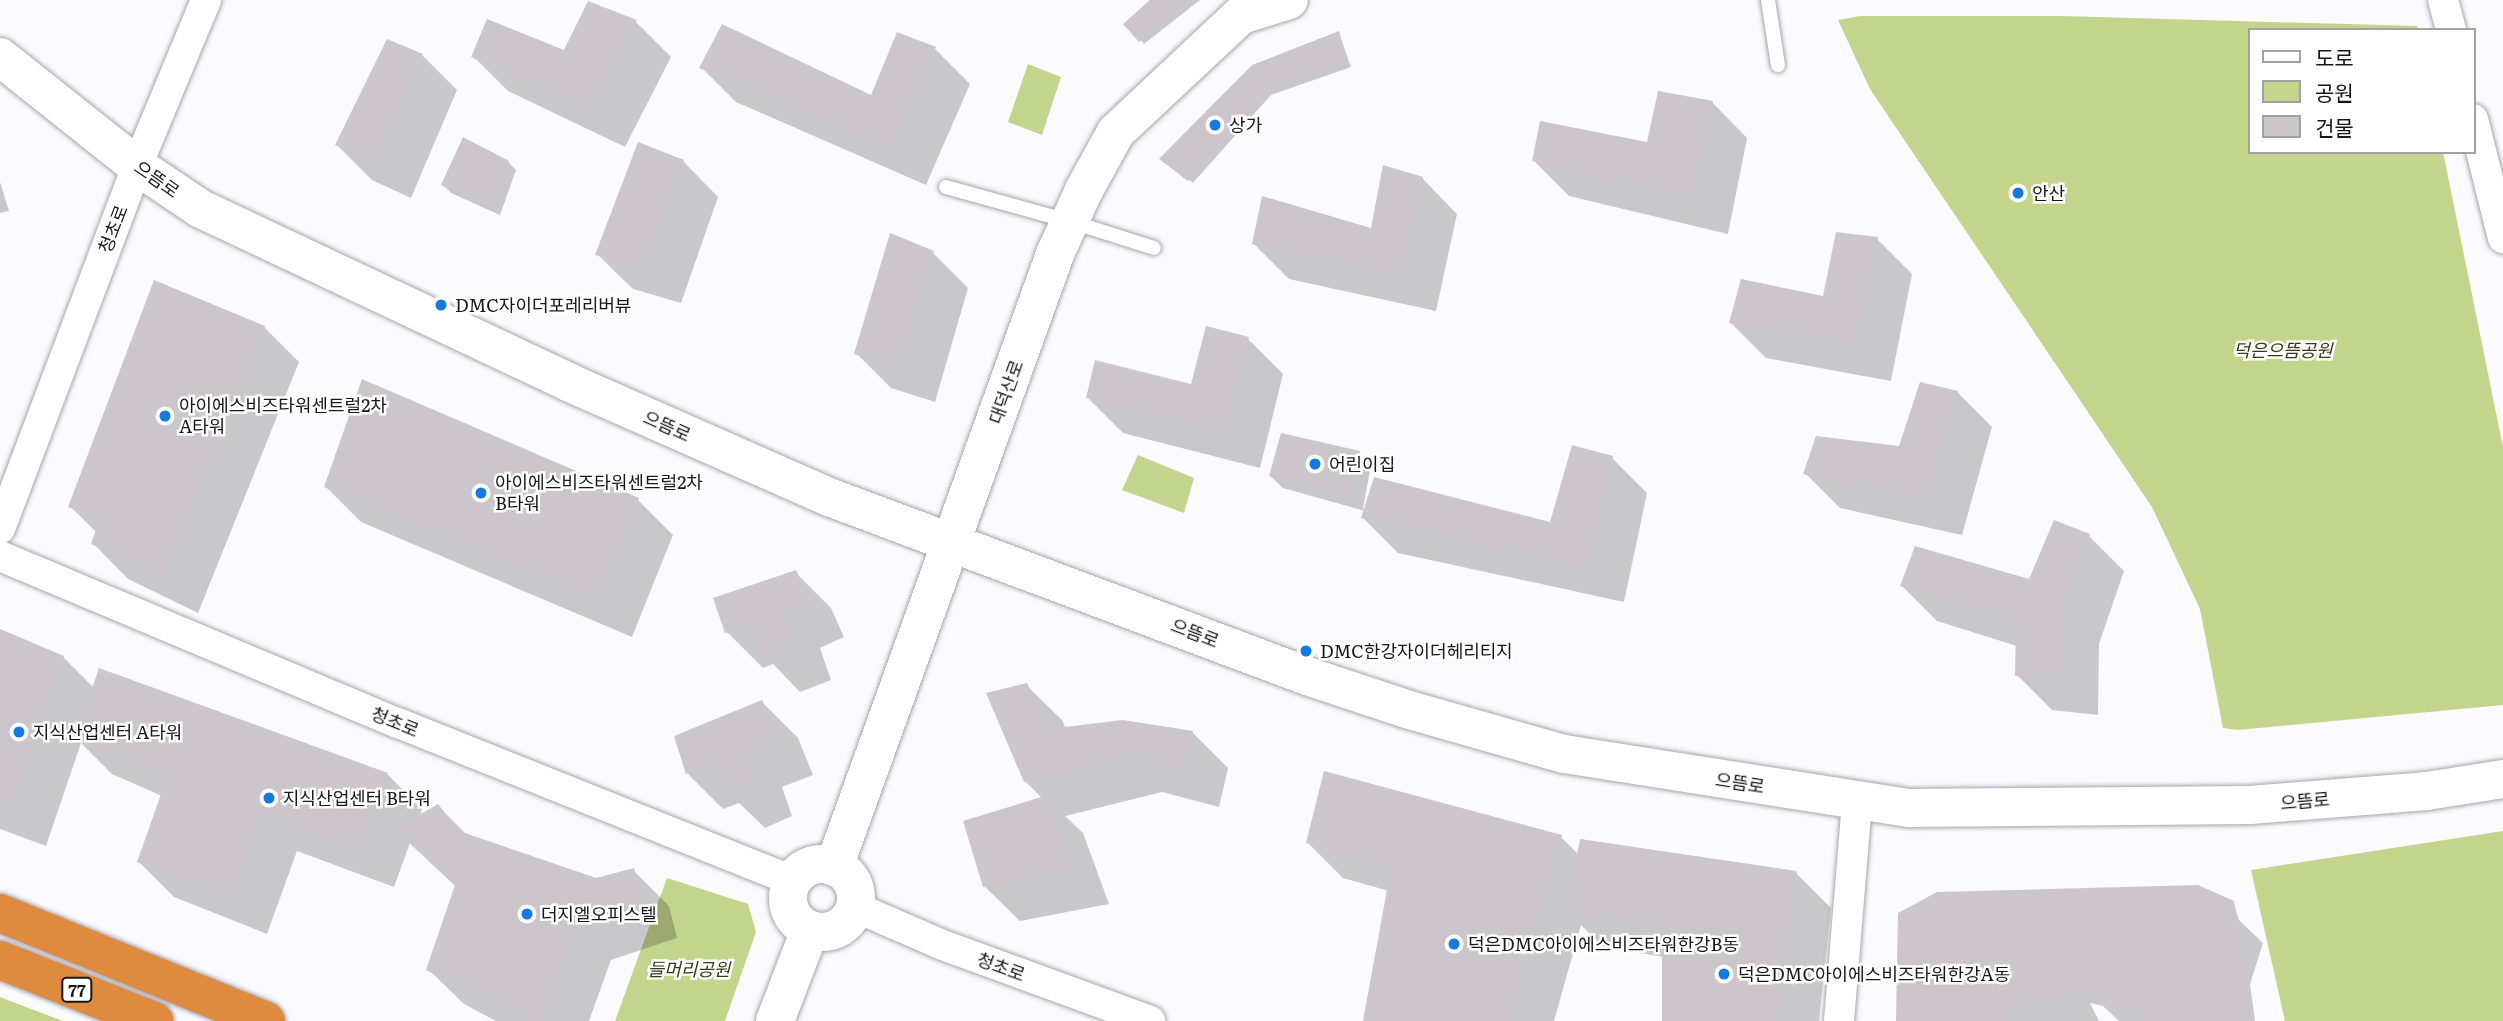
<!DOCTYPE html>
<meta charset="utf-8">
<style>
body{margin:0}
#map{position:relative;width:2503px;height:1021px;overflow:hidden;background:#fbfafe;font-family:Literata,"Noto Sans KR",serif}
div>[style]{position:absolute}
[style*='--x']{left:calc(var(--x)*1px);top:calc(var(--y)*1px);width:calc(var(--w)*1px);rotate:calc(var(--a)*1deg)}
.green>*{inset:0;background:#c3d58c}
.shadow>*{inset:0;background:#0003}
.building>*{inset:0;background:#ccc6cc}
.roads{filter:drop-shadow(0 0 2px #a7a5ac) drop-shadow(0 0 2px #a7a5ac)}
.lane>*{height:14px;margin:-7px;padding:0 7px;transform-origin:7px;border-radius:7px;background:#fff}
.street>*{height:30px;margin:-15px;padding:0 15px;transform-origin:15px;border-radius:15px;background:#fff}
.secondary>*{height:38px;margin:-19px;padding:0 19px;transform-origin:19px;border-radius:19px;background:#fff}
.secondary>.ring{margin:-19px;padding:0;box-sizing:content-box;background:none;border:38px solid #fff;border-radius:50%}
.highway>*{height:38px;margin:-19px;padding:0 19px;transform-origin:19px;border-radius:19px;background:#df8b3f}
.dots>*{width:19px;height:19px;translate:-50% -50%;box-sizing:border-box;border:4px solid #fff;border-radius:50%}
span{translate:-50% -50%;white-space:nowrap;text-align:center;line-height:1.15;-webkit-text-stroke:5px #fff;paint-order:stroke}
.shield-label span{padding:2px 5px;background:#fff;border:2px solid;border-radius:5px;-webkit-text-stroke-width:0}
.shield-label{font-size:16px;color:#171619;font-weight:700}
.poi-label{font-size:18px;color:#171619}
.left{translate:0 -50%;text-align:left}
.street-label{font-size:18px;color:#171619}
.park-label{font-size:18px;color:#333b15;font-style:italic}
.legend{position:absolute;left:2248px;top:28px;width:228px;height:126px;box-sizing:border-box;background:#fff;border:2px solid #a2a2a3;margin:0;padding:9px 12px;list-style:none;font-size:21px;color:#171619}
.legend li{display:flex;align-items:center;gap:14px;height:35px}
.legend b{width:35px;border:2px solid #a2a2a3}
</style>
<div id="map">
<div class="green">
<i style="clip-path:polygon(1860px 16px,2061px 16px,2417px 26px,2418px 30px,2249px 30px,2249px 152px,2443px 152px,2503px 447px,2503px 705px,2238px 730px,2223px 728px,2200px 609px,2152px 507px,1870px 89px,1838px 20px)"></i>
<i style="clip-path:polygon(1028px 64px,1061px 77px,1042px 135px,1008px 122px)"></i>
<i style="clip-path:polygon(1138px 455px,1194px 478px,1184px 513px,1122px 490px)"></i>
<i style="clip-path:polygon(2503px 831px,2503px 1021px,2285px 1021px,2251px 870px)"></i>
<i style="clip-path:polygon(667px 878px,748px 904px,756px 932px,725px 1021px,615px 1021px)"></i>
<i style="clip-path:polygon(0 997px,26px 1007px,63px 1021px,0 1021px)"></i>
</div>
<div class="shadow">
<i style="clip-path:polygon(1153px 0,1200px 0,1144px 44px,1126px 24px)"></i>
<i style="clip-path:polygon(636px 22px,671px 57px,625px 147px,508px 91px,473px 56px,565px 52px)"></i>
<i style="clip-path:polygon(1339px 33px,1351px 67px,1271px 95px,1193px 183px,1165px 162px)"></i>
<i style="clip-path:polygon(935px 49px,970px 84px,926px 185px,736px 102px,701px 67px,871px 97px)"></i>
<i style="clip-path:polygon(422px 55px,457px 90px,411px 198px,372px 180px,337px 145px)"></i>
<i style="clip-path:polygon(1712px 102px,1747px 138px,1728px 234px,1569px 196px,1534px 161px,1649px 144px)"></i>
<i style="clip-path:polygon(683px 161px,718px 197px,681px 303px,633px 289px,597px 254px)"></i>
<i style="clip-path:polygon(508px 162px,516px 170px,500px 215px,451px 193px,443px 185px)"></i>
<i style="clip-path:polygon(1422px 178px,1457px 214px,1436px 311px,1289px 279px,1254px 244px,1372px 230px)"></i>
<i style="clip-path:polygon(0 182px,9px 211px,0 213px)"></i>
<i style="clip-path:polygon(1877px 239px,1912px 274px,1891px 381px,1766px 358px,1731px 323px,1825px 298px)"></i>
<i style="clip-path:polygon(933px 253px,968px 288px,935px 402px,891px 388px,856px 353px)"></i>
<i style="clip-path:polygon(264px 327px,299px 362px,198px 613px,128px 579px,93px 543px,97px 533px,70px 506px)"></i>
<i style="clip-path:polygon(1248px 339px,1283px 374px,1260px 468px,1123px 433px,1088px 398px,1192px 386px)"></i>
<i style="clip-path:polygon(1957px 392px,1992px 427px,1962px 535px,1840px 508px,1805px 473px,1900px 448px)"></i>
<i style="clip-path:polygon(1359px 453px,1371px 465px,1363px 509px,1551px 524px,1612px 458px,1647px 493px,1624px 602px,1398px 553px,1363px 518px,1365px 511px,1283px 488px,1270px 476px)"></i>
<i style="clip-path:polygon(326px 487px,638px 500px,673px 535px,632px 637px,361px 522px)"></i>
<i style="clip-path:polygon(2089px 536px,2124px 571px,2099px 644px,2098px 715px,2052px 710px,2017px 675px,2017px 646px,1937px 621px,1902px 586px,2030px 581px)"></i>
<i style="clip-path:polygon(795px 572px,831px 608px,844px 637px,820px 648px,831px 680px,800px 692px,773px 664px,763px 668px,727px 632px)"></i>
<i style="clip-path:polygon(0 631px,63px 657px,94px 688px,387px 774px,422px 809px,420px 817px,438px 806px,468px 836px,595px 880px,633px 870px,669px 906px,677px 938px,611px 960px,589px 1021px,496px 1021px,464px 1004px,428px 969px,456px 887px,410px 843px,394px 887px,297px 851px,267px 934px,174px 897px,139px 862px,162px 796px,112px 774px,81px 743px,46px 846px,0 829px)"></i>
<i style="clip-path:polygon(1026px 685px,1062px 720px,1066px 729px,1192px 732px,1228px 768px,1219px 807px,1162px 792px,1065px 816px,1083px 833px,1109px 904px,1020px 921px,984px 886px,1043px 799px,1025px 781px)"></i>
<i style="clip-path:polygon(762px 702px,798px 738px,813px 775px,782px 787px,792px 816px,765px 828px,739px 803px,723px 809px,687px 773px)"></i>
<i style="clip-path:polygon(1561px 837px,1579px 855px,1796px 873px,1831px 908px,1819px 1021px,1664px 1021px,1664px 957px,1603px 947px,1581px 925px,1554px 1021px,1365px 1021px,1389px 891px,1343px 878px,1308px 843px)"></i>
<i style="clip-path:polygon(2233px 902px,2239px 920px,2263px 943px,2250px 984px,2255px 1021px,2119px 1021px,2103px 1006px,2090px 1003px,2099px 1021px,1897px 1021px)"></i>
</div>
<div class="building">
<i style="clip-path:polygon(1150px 0,1193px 0,1139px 42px,1123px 24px)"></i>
<i style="clip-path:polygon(588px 1px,637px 20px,589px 113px,471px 57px,487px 19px,564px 50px)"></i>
<i style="clip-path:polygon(722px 24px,871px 95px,897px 32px,936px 47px,890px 151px,699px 68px)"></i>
<i style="clip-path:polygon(1339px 31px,1348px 63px,1268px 92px,1188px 181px,1159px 159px,1252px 65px)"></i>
<i style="clip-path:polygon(387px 39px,423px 54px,375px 164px,335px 145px)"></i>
<i style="clip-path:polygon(1658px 91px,1713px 101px,1693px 200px,1532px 161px,1540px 121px,1647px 142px)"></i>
<i style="clip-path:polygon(463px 137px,509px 161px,492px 208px,441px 185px)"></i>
<i style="clip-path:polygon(638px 142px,684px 160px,646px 269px,595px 255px)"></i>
<i style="clip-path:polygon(1383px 165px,1423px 177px,1401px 277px,1252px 244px,1262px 196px,1371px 228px)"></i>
<i style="clip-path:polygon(1836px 232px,1878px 237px,1857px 346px,1729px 323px,1741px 279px,1823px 296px)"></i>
<i style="clip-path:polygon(890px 233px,934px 251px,900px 368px,854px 354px)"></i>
<i style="clip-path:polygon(154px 280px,265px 326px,163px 579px,91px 544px,99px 521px,68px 507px)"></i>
<i style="clip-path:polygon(1206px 326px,1249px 337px,1225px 434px,1086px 398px,1095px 360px,1191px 384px)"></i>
<i style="clip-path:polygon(362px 379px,639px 498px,597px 603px,324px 487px)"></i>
<i style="clip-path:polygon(1920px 382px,1958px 391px,1927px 501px,1803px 474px,1816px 436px,1899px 446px)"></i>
<i style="clip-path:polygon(1281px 433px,1360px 451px,1351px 499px,1269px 476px)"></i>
<i style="clip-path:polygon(1572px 445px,1613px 456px,1589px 568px,1361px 518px,1374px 477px,1550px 522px)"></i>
<i style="clip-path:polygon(2054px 520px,2090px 534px,2065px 608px,2063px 681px,2015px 676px,2016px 623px,1900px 586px,1915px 546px,2029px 579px)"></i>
<i style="clip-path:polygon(796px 570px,810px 601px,785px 612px,796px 644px,763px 657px,751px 625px,725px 633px,713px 598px)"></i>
<i style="clip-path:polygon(0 629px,64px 656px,10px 812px,0 808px)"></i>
<i style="clip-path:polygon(99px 668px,388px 773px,359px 853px,262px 817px,232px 900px,137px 862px,166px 780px,75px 739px)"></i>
<i style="clip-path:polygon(1027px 683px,1048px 729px,1123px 720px,1193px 731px,1184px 772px,1126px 757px,1024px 782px,986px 693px)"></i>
<i style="clip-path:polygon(762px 700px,779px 739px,748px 752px,758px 780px,728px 794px,717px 763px,686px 774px,674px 736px)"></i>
<i style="clip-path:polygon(1324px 771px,1562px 835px,1509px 1021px,1363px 1021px,1391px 868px,1306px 843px)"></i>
<i style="clip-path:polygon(1048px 795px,1075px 869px,983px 887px,963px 821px)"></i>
<i style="clip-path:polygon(438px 804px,459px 831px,596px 878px,634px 868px,643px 903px,576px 926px,541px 1021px,526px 1021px,426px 970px,455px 885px,394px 829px)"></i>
<i style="clip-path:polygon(1580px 839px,1797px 871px,1780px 1021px,1662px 1021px,1662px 928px,1566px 912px)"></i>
<i style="clip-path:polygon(2198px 885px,2234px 901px,2254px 1017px,2245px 1021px,2140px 1021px,2138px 1014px,2074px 997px,2009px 1008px,2006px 1021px,1896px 1021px,1898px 913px,1937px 892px)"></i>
</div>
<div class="roads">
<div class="lane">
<i style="--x:1768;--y:0;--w:66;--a:81.3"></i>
<i style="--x:946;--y:187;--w:128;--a:15.5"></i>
<i style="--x:1069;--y:221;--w:89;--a:17.6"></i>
</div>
<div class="street">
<i style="--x:2443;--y:0;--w:31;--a:75"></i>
<i style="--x:2473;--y:119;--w:123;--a:75.9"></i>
<i style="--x:0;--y:529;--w:388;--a:-69.3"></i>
<i style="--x:137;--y:166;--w:180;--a:-67.4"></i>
<i style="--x:0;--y:556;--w:432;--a:22.8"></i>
<i style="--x:398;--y:723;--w:425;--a:21.8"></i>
<i style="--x:855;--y:907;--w:93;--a:23.5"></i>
<i style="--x:940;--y:944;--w:224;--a:20.1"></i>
<i style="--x:1839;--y:1021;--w:220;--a:-85.3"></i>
</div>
<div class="secondary">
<i style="--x:0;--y:57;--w:175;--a:38.5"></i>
<i style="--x:137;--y:166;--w:77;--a:33.9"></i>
<i style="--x:201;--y:209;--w:406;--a:25.2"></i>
<i style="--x:568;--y:382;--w:285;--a:23.8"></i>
<i style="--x:829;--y:497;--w:510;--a:20.53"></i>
<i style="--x:1307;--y:676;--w:104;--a:18.4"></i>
<i style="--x:1406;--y:709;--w:164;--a:15.9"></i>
<i style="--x:1564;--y:754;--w:349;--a:8.9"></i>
<i style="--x:1909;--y:808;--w:341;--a:-0.5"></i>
<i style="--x:2250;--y:805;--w:178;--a:-4.5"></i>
<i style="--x:2427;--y:791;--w:77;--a:-9"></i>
<i class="ring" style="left:788px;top:864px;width:30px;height:30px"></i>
<i style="--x:834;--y:867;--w:652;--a:-70.17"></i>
<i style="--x:1055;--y:254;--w:70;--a:-65.6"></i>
<i style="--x:1084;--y:190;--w:66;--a:-61.1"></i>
<i style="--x:1116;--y:132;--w:171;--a:-43.1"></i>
<i style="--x:1241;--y:15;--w:50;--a:-17.4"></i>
<i style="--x:775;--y:1021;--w:97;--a:-69"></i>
</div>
<div class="highway">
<i style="--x:0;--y:913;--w:287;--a:22.1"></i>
<i style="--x:0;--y:960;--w:166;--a:21.6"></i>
</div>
</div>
<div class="dots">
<i style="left:1215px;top:125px;background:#1479e1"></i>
<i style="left:2018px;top:193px;background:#1479e1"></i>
<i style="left:441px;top:305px;background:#1479e1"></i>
<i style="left:165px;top:416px;background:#1479e1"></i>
<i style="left:1315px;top:464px;background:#1479e1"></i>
<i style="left:481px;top:493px;background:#1479e1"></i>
<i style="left:1306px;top:651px;background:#1479e1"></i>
<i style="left:19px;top:732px;background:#1479e1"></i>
<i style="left:269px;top:798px;background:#1479e1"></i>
<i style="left:527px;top:914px;background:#1479e1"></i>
<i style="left:1454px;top:944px;background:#1479e1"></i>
<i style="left:1724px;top:974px;background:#1479e1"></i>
</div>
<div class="shield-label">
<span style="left:77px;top:990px">77</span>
</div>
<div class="poi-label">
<span class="left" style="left:1229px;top:125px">상가</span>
<span class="left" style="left:2032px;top:193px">안산</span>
<span class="left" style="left:455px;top:305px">DMC자이더포레리버뷰</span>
<span class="left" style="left:179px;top:416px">아이에스비즈타워센트럴2차<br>A타워</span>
<span class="left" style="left:1329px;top:464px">어린이집</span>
<span class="left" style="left:495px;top:493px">아이에스비즈타워센트럴2차<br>B타워</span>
<span class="left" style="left:1320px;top:651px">DMC한강자이더헤리티지</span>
<span class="left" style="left:33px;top:732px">지식산업센터 A타워</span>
<span class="left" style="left:283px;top:798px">지식산업센터 B타워</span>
<span class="left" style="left:541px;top:914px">더지엘오피스텔</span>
<span class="left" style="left:1468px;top:944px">덕은DMC아이에스비즈타워한강B동</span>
<span class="left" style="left:1738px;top:974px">덕은DMC아이에스비즈타워한강A동</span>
</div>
<div class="street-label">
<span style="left:157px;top:179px;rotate:35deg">으뜸로</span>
<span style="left:113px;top:229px;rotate:-69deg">청초로</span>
<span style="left:1006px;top:392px;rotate:-70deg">대덕산로</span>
<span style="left:667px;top:426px;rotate:24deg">으뜸로</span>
<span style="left:1195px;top:633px;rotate:21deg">으뜸로</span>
<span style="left:395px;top:722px;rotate:22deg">청초로</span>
<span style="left:1740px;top:783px;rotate:9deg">으뜸로</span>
<span style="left:2305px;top:801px;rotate:-5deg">으뜸로</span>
<span style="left:1001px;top:967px;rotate:20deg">청초로</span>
</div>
<div class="park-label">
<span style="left:2283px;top:350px">덕은으뜸공원</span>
<span style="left:689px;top:969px">들머리공원</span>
</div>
<ul class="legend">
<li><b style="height:9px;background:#fff"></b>도로</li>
<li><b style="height:19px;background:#c3d58c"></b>공원</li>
<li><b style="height:19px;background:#ccc6cc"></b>건물</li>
</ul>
</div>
